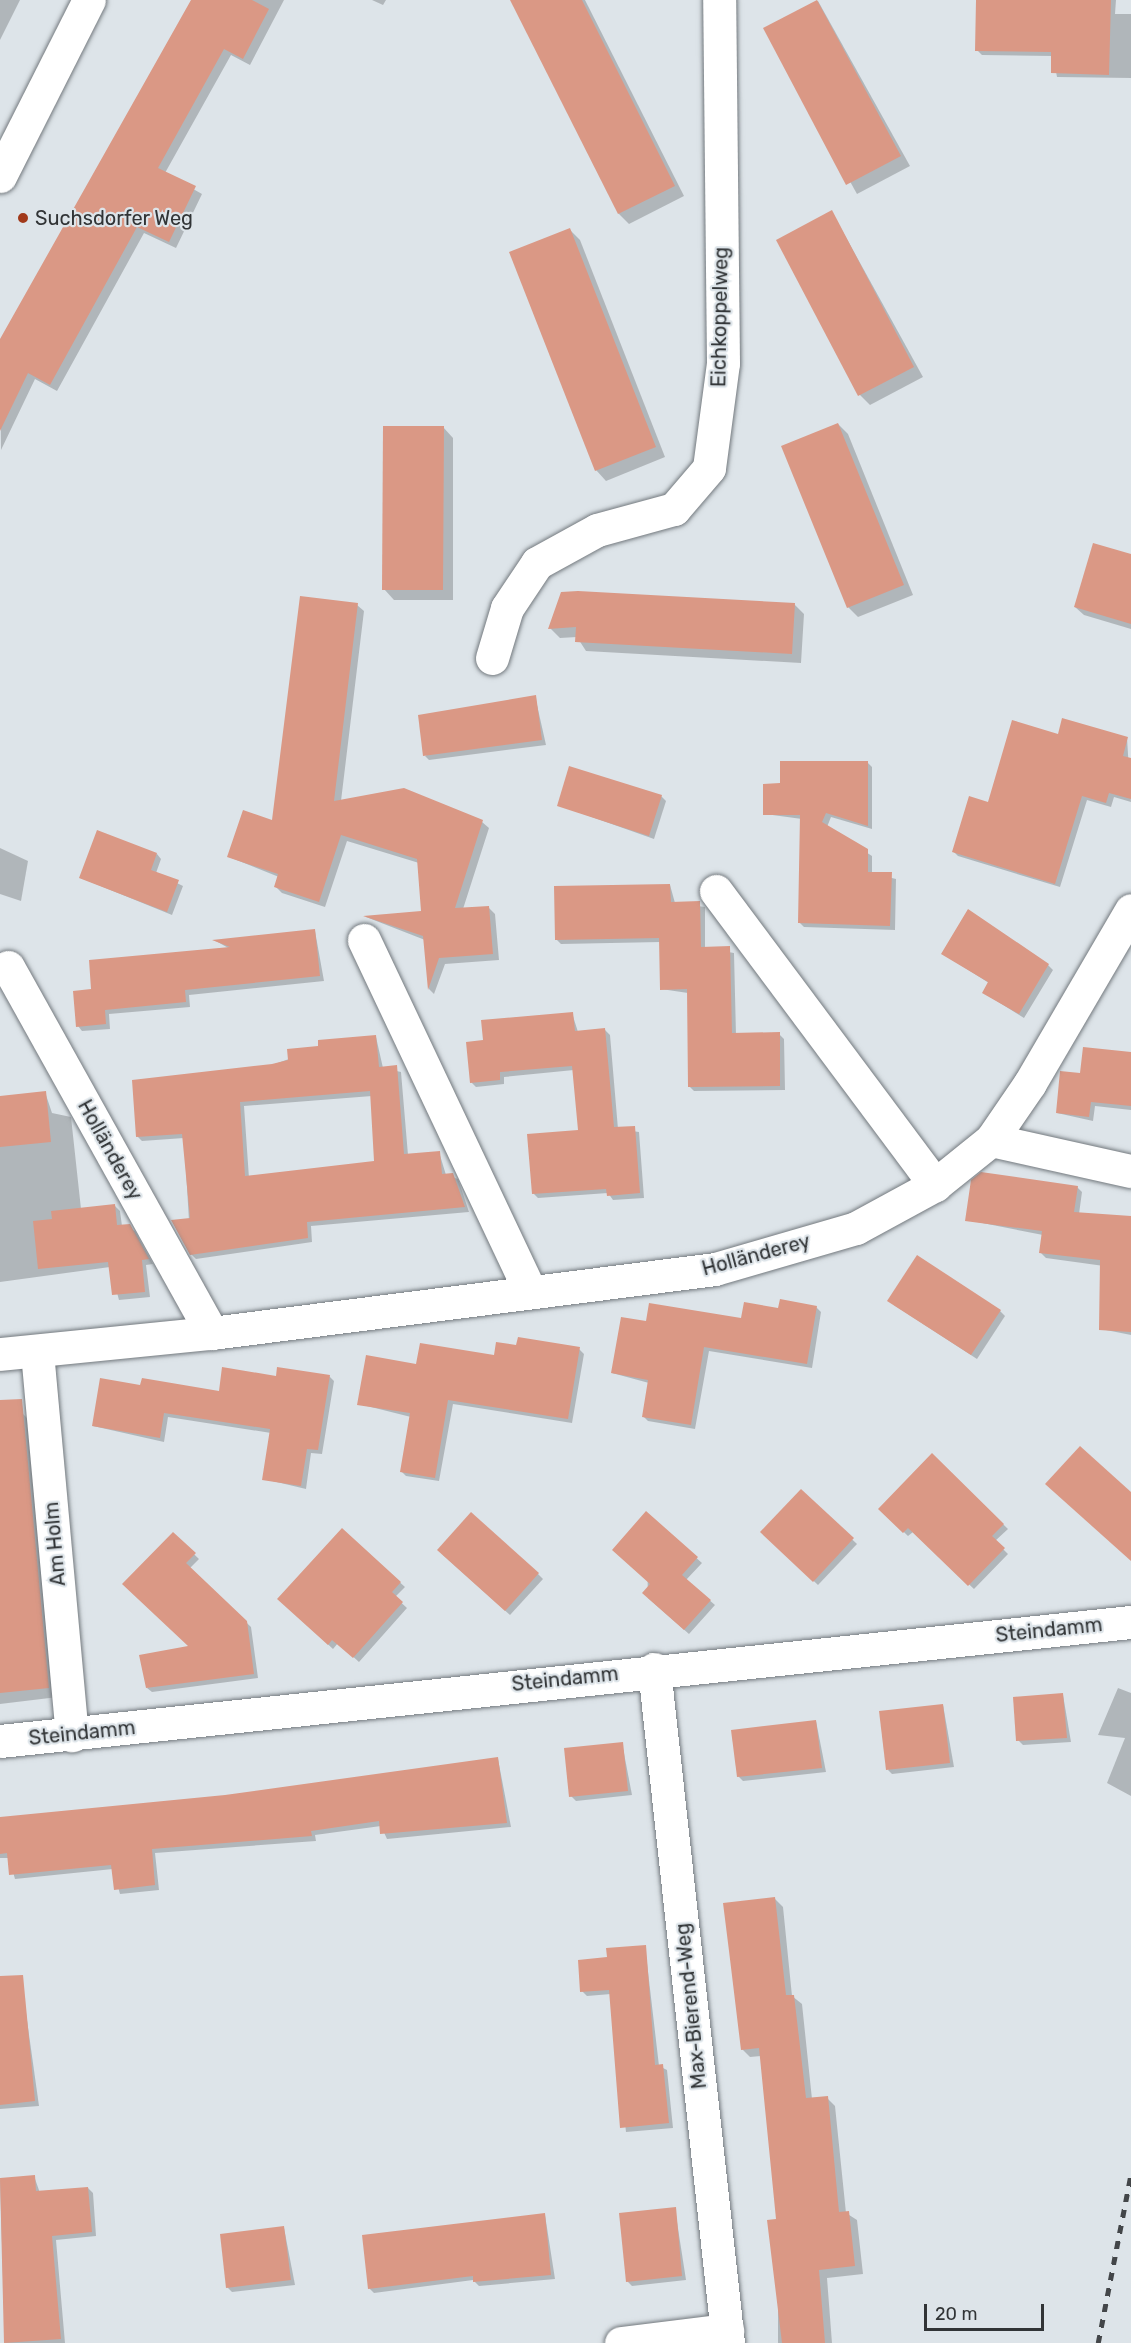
<!DOCTYPE html>
<meta charset="utf-8">
<style>
body{margin:0}
#map{position:relative;width:1131px;height:2343px;overflow:hidden;background:#dde4e9;font-family:Rubik,sans-serif}
div>[style]{position:absolute}
[style*='--x']{left:calc(var(--x)*1px);top:calc(var(--y)*1px);width:calc(var(--w)*1px);rotate:calc(var(--a)*1deg)}
.shadow>*{inset:0;background:#0003}
.building>*{inset:0;background:#da9885}
.roads{filter:drop-shadow(0 0 2px #73797e) drop-shadow(0 0 2px #73797e)}
.minor>*{height:33px;margin:-16.5px;padding:0 16.5px;transform-origin:16.5px;border-radius:16.5px;background:#fff}
.rail>*{height:4.5px;margin-top:-2.25px;transform-origin:0;background:repeating-linear-gradient(90deg,#434649 0 8px,transparent 0 16px)}
.dots>*{width:16px;height:16px;translate:-50% -50%;box-sizing:border-box;border:3px solid #dde4e9;border-radius:50%}
span{translate:-50% -50%;white-space:nowrap;text-align:center;line-height:1.15;-webkit-text-stroke:4.5px #dde4e9;paint-order:stroke}
.poi-label{font-size:20px;color:#313436}
.left{translate:0 -50%;text-align:left}
.street-label{font-size:20px;color:#313436}
.scale{position:absolute;left:924px;top:2304px;width:120px;height:27px;box-sizing:border-box;border:3px solid #313436;border-top:0;padding-left:8px;font-size:18px;line-height:21px;white-space:nowrap;color:#313436;-webkit-text-stroke:4px #dde4e9;paint-order:stroke}
</style>
<div id="map">
<div class="shadow">
<i style="clip-path:polygon(0 0,20px 0,0 40px)"></i>
<i style="clip-path:polygon(192px 0,284px 0,250px 65px,231px 55px,165px 173px,202px 194px,176px 248px,144px 233px,57px 391px,35px 379px,1px 450px,0 343px)"></i>
<i style="clip-path:polygon(372px 0,386px 0,383px 5px)"></i>
<i style="clip-path:polygon(531px 0,585px 0,684px 196px,629px 224px,619px 214px,516px 8px)"></i>
<i style="clip-path:polygon(978px 0,1116px 0,1115px 14px,1131px 14px,1131px 78px,1057px 77px,1053px 56px,982px 55px,977px 50px)"></i>
<i style="clip-path:polygon(818px 1px,910px 166px,857px 194px,765px 29px)"></i>
<i style="clip-path:polygon(832px 212px,923px 377px,870px 405px,860px 395px)"></i>
<i style="clip-path:polygon(570px 230px,580px 240px,665px 457px,606px 481px,596px 470px)"></i>
<i style="clip-path:polygon(838px 424px,848px 434px,913px 595px,858px 617px,848px 607px)"></i>
<i style="clip-path:polygon(443px 427px,453px 438px,453px 600px,394px 600px,384px 589px)"></i>
<i style="clip-path:polygon(1131px 555px,1131px 629px,1084px 615px,1075px 607px)"></i>
<i style="clip-path:polygon(794px 604px,804px 614px,801px 663px,586px 651px,577px 637px,560px 638px,550px 628px)"></i>
<i style="clip-path:polygon(357px 605px,364px 611px,341px 801px,482px 822px,489px 828px,463px 909px,488px 907px,495px 914px,499px 960px,445px 964px,434px 994px,429px 989px,425px 940px,366px 917px,423px 912px,419px 863px,347px 841px,325px 907px,282px 893px,276px 887px,279px 877px,229px 857px,273px 822px)"></i>
<i style="clip-path:polygon(535px 696px,546px 745px,429px 760px,425px 756px)"></i>
<i style="clip-path:polygon(1059px 735px,1127px 738px,1131px 802px,1114px 797px,1111px 807px,1087px 800px,1060px 887px,958px 856px,953px 851px,989px 803px)"></i>
<i style="clip-path:polygon(867px 762px,872px 767px,872px 829px,831px 817px,827px 827px,872px 856px,872px 873px,896px 879px,895px 930px,804px 927px,799px 922px,802px 819px,765px 814px)"></i>
<i style="clip-path:polygon(661px 796px,666px 801px,654px 839px,558px 805px)"></i>
<i style="clip-path:polygon(0 848px,28px 861px,21px 901px,0 894px)"></i>
<i style="clip-path:polygon(157px 854px,161px 859px,156px 873px,183px 886px,172px 915px,81px 878px)"></i>
<i style="clip-path:polygon(670px 885px,675px 903px,705px 907px,705px 948px,734px 953px,736px 1035px,779px 1034px,784px 1039px,785px 1090px,694px 1091px,689px 1086px,688px 993px,661px 989px,661px 942px,561px 944px,556px 939px)"></i>
<i style="clip-path:polygon(315px 931px,324px 981px,189px 995px,190px 1007px,109px 1014px,110px 1029px,82px 1031px,78px 1026px,93px 990px,230px 949px,216px 941px)"></i>
<i style="clip-path:polygon(943px 954px,1048px 965px,1053px 970px,1024px 1018px,984px 993px,989px 983px)"></i>
<i style="clip-path:polygon(572px 1013px,578px 1032px,605px 1030px,610px 1035px,618px 1129px,639px 1132px,644px 1198px,613px 1200px,608px 1193px,538px 1198px,533px 1193px,580px 1131px,574px 1070px,504px 1077px,504px 1084px,476px 1087px,471px 1082px,485px 1042px)"></i>
<i style="clip-path:polygon(evenodd,376px 1037px,383px 1068px,401px 1072px,408px 1155px,439px 1152px,446px 1175px,458px 1179px,469px 1212px,311px 1226px,312px 1242px,196px 1259px,191px 1254px,184px 1138px,142px 1141px,137px 1136px,272px 1065px,320px 1048px,376px 1037px,372px 1096px,376px 1163px,249px 1178px,244px 1106px,372px 1096px)"></i>
<i style="clip-path:polygon(1131px 1054px,1131px 1110px,1095px 1106px,1093px 1121px,1057px 1113px)"></i>
<i style="clip-path:polygon(45px 1092px,52px 1113px,71px 1117px,81px 1209px,115px 1206px,120px 1211px,122px 1226px,135px 1231px,153px 1264px,146px 1265px,150px 1297px,119px 1300px,110px 1267px,0 1282px,0 1097px)"></i>
<i style="clip-path:polygon(1077px 1187px,1082px 1192px,1079px 1214px,1131px 1217px,1131px 1335px,1101px 1329px,1104px 1266px,1046px 1258px,1041px 1253px,1043px 1235px,967px 1220px)"></i>
<i style="clip-path:polygon(894px 1305px,1000px 1311px,1005px 1316px,977px 1359px)"></i>
<i style="clip-path:polygon(816px 1307px,821px 1312px,812px 1368px,709px 1351px,695px 1429px,648px 1421px,643px 1416px,649px 1383px,612px 1373px,647px 1323px,742px 1320px)"></i>
<i style="clip-path:polygon(517px 1347px,579px 1349px,584px 1354px,572px 1423px,453px 1404px,439px 1481px,406px 1476px,401px 1471px,411px 1417px,359px 1404px,417px 1366px,495px 1356px)"></i>
<i style="clip-path:polygon(329px 1376px,334px 1381px,322px 1454px,311px 1453px,306px 1489px,264px 1479px,271px 1433px,168px 1417px,164px 1442px,93px 1426px,141px 1386px,220px 1393px)"></i>
<i style="clip-path:polygon(23px 1414px,33px 1424px,58px 1697px,0 1704px,0 1416px)"></i>
<i style="clip-path:polygon(932px 1455px,1008px 1529px,995px 1541px,1008px 1554px,974px 1589px,913px 1532px,908px 1536px,880px 1509px)"></i>
<i style="clip-path:polygon(801px 1491px,857px 1544px,818px 1585px,762px 1532px)"></i>
<i style="clip-path:polygon(646px 1513px,702px 1563px,686px 1580px,715px 1605px,689px 1634px,648px 1598px)"></i>
<i style="clip-path:polygon(342px 1530px,405px 1587px,395px 1597px,407px 1608px,359px 1662px,338px 1643px,333px 1649px,279px 1599px)"></i>
<i style="clip-path:polygon(173px 1534px,199px 1559px,190px 1568px,251px 1627px,258px 1678px,152px 1692px,147px 1688px,191px 1647px)"></i>
<i style="clip-path:polygon(443px 1555px,538px 1574px,543px 1579px,510px 1615px)"></i>
<i style="clip-path:polygon(1118px 1688px,1131px 1693px,1131px 1796px,1107px 1783px,1125px 1738px,1098px 1735px)"></i>
<i style="clip-path:polygon(1063px 1695px,1071px 1742px,1023px 1745px,1018px 1740px)"></i>
<i style="clip-path:polygon(943px 1705px,954px 1767px,892px 1774px,888px 1770px)"></i>
<i style="clip-path:polygon(816px 1721px,826px 1772px,743px 1781px,738px 1776px)"></i>
<i style="clip-path:polygon(622px 1743px,632px 1795px,576px 1801px,571px 1796px)"></i>
<i style="clip-path:polygon(498px 1759px,511px 1827px,387px 1839px,381px 1826px,315px 1835px,316px 1841px,155px 1853px,159px 1890px,120px 1894px,113px 1869px,15px 1879px,9px 1858px,0 1858px,0 1819px,225px 1796px)"></i>
<i style="clip-path:polygon(775px 1899px,783px 1907px,792px 1996px,802px 2004px,812px 2099px,827px 2098px,835px 2106px,846px 2213px,857px 2220px,863px 2274px,827px 2278px,832px 2343px,778px 2343px,778px 2220px,761px 2056px,750px 2057px,742px 2049px)"></i>
<i style="clip-path:polygon(645px 1946px,659px 2066px,667px 2070px,673px 2128px,626px 2132px,611px 1994px,587px 1996px,582px 1991px,608px 1959px)"></i>
<i style="clip-path:polygon(25px 2006px,39px 2106px,0 2109px,0 2008px)"></i>
<i style="clip-path:polygon(34px 2176px,40px 2193px,88px 2188px,93px 2193px,96px 2236px,56px 2240px,65px 2343px,5px 2343px,0 2180px)"></i>
<i style="clip-path:polygon(675px 2209px,686px 2280px,632px 2286px,627px 2281px)"></i>
<i style="clip-path:polygon(545px 2215px,555px 2279px,479px 2286px,473px 2280px,374px 2293px,369px 2288px)"></i>
<i style="clip-path:polygon(284px 2228px,295px 2285px,232px 2292px,227px 2287px)"></i>
</div>
<div class="building">
<i style="clip-path:polygon(191px 0,252px 0,269px 9px,243px 59px,224px 49px,158px 168px,196px 186px,169px 242px,137px 227px,50px 385px,28px 373px,0 431px,0 339px)"></i>
<i style="clip-path:polygon(510px 0,582px 0,675px 186px,618px 214px)"></i>
<i style="clip-path:polygon(817px 0,901px 156px,846px 185px,763px 28px)"></i>
<i style="clip-path:polygon(976px 0,1111px 0,1109px 75px,1051px 73px,1051px 52px,975px 51px)"></i>
<i style="clip-path:polygon(832px 210px,914px 367px,858px 396px,776px 240px)"></i>
<i style="clip-path:polygon(570px 228px,656px 447px,595px 471px,509px 252px)"></i>
<i style="clip-path:polygon(838px 423px,904px 585px,847px 608px,781px 446px)"></i>
<i style="clip-path:polygon(383px 426px,444px 426px,443px 590px,382px 590px)"></i>
<i style="clip-path:polygon(1093px 543px,1131px 554px,1131px 624px,1074px 607px)"></i>
<i style="clip-path:polygon(578px 591px,795px 603px,792px 654px,575px 642px,576px 627px,548px 629px,561px 592px)"></i>
<i style="clip-path:polygon(300px 596px,358px 603px,334px 801px,404px 788px,483px 820px,455px 908px,489px 906px,493px 954px,439px 958px,428px 990px,423px 936px,363px 916px,421px 911px,417px 859px,341px 835px,319px 902px,274px 887px,278px 874px,227px 857px,243px 810px,272px 820px)"></i>
<i style="clip-path:polygon(536px 695px,542px 740px,423px 756px,418px 715px)"></i>
<i style="clip-path:polygon(1062px 718px,1128px 737px,1123px 756px,1131px 758px,1131px 799px,1109px 793px,1106px 803px,1082px 796px,1055px 884px,952px 852px,969px 796px,988px 802px,1012px 720px,1058px 734px)"></i>
<i style="clip-path:polygon(780px 761px,868px 761px,868px 826px,826px 813px,822px 822px,868px 849px,868px 872px,892px 872px,890px 926px,798px 923px,800px 815px,763px 815px,763px 784px,780px 783px)"></i>
<i style="clip-path:polygon(569px 766px,662px 795px,649px 836px,557px 806px)"></i>
<i style="clip-path:polygon(97px 830px,157px 853px,151px 870px,179px 880px,167px 912px,79px 878px)"></i>
<i style="clip-path:polygon(670px 884px,671px 902px,700px 901px,701px 947px,730px 946px,732px 1033px,780px 1032px,780px 1086px,688px 1087px,687px 989px,660px 990px,659px 938px,555px 940px,554px 886px)"></i>
<i style="clip-path:polygon(968px 909px,1049px 964px,1019px 1014px,982px 993px,988px 982px,941px 954px)"></i>
<i style="clip-path:polygon(315px 929px,320px 976px,185px 990px,186px 1002px,105px 1010px,106px 1024px,76px 1027px,73px 991px,91px 989px,89px 960px,230px 947px,212px 940px)"></i>
<i style="clip-path:polygon(573px 1012px,575px 1031px,605px 1028px,614px 1127px,635px 1126px,640px 1193px,607px 1196px,606px 1189px,532px 1194px,527px 1134px,578px 1130px,572px 1066px,500px 1072px,500px 1080px,470px 1083px,466px 1042px,483px 1040px,481px 1020px)"></i>
<i style="clip-path:polygon(evenodd,376px 1035px,379px 1067px,397px 1065px,404px 1154px,440px 1151px,442px 1174px,453px 1173px,465px 1207px,307px 1222px,308px 1238px,190px 1255px,171px 1220px,190px 1218px,182px 1134px,136px 1137px,132px 1080px,272px 1064px,288px 1060px,287px 1049px,318px 1046px,318px 1040px,376px 1035px,370px 1091px,374px 1161px,245px 1176px,240px 1102px,370px 1091px)"></i>
<i style="clip-path:polygon(1083px 1047px,1131px 1052px,1131px 1106px,1091px 1102px,1089px 1117px,1056px 1113px,1060px 1071px,1080px 1073px)"></i>
<i style="clip-path:polygon(46px 1091px,51px 1142px,0 1147px,0 1096px)"></i>
<i style="clip-path:polygon(981px 1172px,1078px 1186px,1074px 1212px,1131px 1216px,1131px 1332px,1099px 1330px,1100px 1260px,1039px 1253px,1042px 1231px,965px 1221px,971px 1180px)"></i>
<i style="clip-path:polygon(115px 1204px,117px 1225px,130px 1224px,149px 1259px,142px 1260px,145px 1292px,112px 1295px,108px 1262px,38px 1269px,33px 1221px,52px 1219px,51px 1211px)"></i>
<i style="clip-path:polygon(917px 1255px,1001px 1310px,971px 1355px,887px 1301px)"></i>
<i style="clip-path:polygon(780px 1299px,817px 1306px,807px 1364px,704px 1347px,691px 1425px,642px 1417px,648px 1380px,611px 1373px,621px 1317px,646px 1321px,649px 1303px,741px 1318px,744px 1302px,778px 1308px)"></i>
<i style="clip-path:polygon(518px 1337px,580px 1347px,568px 1419px,448px 1400px,435px 1478px,400px 1472px,410px 1413px,357px 1405px,366px 1355px,416px 1364px,420px 1343px,494px 1355px,496px 1342px,516px 1345px)"></i>
<i style="clip-path:polygon(222px 1367px,276px 1376px,277px 1367px,330px 1375px,318px 1450px,307px 1449px,301px 1486px,262px 1480px,270px 1429px,164px 1413px,160px 1438px,92px 1426px,100px 1378px,140px 1385px,142px 1378px,219px 1391px)"></i>
<i style="clip-path:polygon(22px 1399px,49px 1688px,0 1693px,0 1400px)"></i>
<i style="clip-path:polygon(1080px 1446px,1131px 1492px,1131px 1561px,1045px 1484px)"></i>
<i style="clip-path:polygon(932px 1453px,1004px 1524px,992px 1536px,1005px 1548px,968px 1586px,908px 1528px,903px 1533px,878px 1509px)"></i>
<i style="clip-path:polygon(801px 1489px,854px 1538px,813px 1582px,760px 1532px)"></i>
<i style="clip-path:polygon(646px 1511px,698px 1557px,682px 1575px,711px 1600px,684px 1630px,642px 1593px,650px 1584px,612px 1550px)"></i>
<i style="clip-path:polygon(471px 1512px,539px 1573px,505px 1611px,437px 1550px)"></i>
<i style="clip-path:polygon(342px 1528px,401px 1582px,392px 1592px,403px 1602px,353px 1658px,332px 1640px,328px 1645px,277px 1599px)"></i>
<i style="clip-path:polygon(173px 1532px,196px 1553px,186px 1563px,247px 1621px,254px 1674px,146px 1688px,139px 1655px,188px 1646px,122px 1584px)"></i>
<i style="clip-path:polygon(1063px 1693px,1067px 1738px,1016px 1741px,1013px 1697px)"></i>
<i style="clip-path:polygon(943px 1704px,950px 1763px,886px 1770px,879px 1711px)"></i>
<i style="clip-path:polygon(816px 1720px,822px 1768px,737px 1777px,731px 1730px)"></i>
<i style="clip-path:polygon(623px 1742px,628px 1791px,569px 1797px,564px 1748px)"></i>
<i style="clip-path:polygon(498px 1757px,507px 1823px,380px 1834px,379px 1821px,311px 1831px,312px 1836px,152px 1849px,155px 1885px,114px 1890px,111px 1865px,9px 1875px,7px 1853px,0 1854px,0 1817px,225px 1795px)"></i>
<i style="clip-path:polygon(775px 1897px,786px 1995px,794px 1995px,806px 2098px,828px 2096px,839px 2212px,849px 2211px,855px 2266px,819px 2270px,825px 2343px,782px 2343px,767px 2220px,776px 2219px,759px 2048px,741px 2050px,729px 1951px,723px 1903px)"></i>
<i style="clip-path:polygon(646px 1945px,655px 2065px,663px 2064px,669px 2123px,620px 2128px,609px 1990px,580px 1992px,578px 1960px,607px 1957px,606px 1948px)"></i>
<i style="clip-path:polygon(23px 1975px,35px 2101px,0 2105px,0 1976px)"></i>
<i style="clip-path:polygon(35px 2175px,36px 2191px,88px 2187px,92px 2232px,52px 2236px,61px 2339px,4px 2343px,0 2178px)"></i>
<i style="clip-path:polygon(676px 2207px,682px 2276px,626px 2282px,619px 2213px)"></i>
<i style="clip-path:polygon(545px 2213px,551px 2275px,473px 2282px,473px 2276px,368px 2289px,362px 2235px)"></i>
<i style="clip-path:polygon(284px 2226px,291px 2280px,226px 2288px,220px 2234px)"></i>
</div>
<div class="roads">
<div class="minor">
<i style="--x:0;--y:176;--w:197;--a:-63.2"></i>
<i style="--x:492;--y:658;--w:52;--a:-73.3"></i>
<i style="--x:507;--y:608;--w:54;--a:-56.3"></i>
<i style="--x:537;--y:563;--w:68;--a:-28.8"></i>
<i style="--x:597;--y:530;--w:80;--a:-15.3"></i>
<i style="--x:674;--y:509;--w:54;--a:-49.5"></i>
<i style="--x:709;--y:468;--w:106;--a:-82.4"></i>
<i style="--x:723;--y:363;--w:363;--a:-90.6"></i>
<i style="--x:716;--y:891;--w:367;--a:53.3"></i>
<i style="--x:364;--y:940;--w:386;--a:64.7"></i>
<i style="--x:8;--y:967;--w:419;--a:60.9"></i>
<i style="--x:991;--y:1140;--w:143;--a:12.5"></i>
<i style="--x:37;--y:1352;--w:385;--a:84.8"></i>
<i style="--x:0;--y:1354;--w:213;--a:-5.7"></i>
<i style="--x:212;--y:1333;--w:507;--a:-7.25"></i>
<i style="--x:715;--y:1269;--w:147;--a:-16.2"></i>
<i style="--x:856;--y:1228;--w:90;--a:-28.6"></i>
<i style="--x:935;--y:1185;--w:72;--a:-38.8"></i>
<i style="--x:991;--y:1140;--w:69;--a:-55.6"></i>
<i style="--x:1030;--y:1083;--w:200;--a:-59.7"></i>
<i style="--x:654;--y:1669;--w:678;--a:83.73"></i>
<i style="--x:0;--y:1741;--w:1137;--a:-6.01"></i>
<i style="--x:621;--y:2343;--w:107;--a:-7"></i>
</div>
</div>
<div class="rail">
<i style="--x:1098;--y:2343;--w:172;--a:-79"></i>
</div>
<div class="dots">
<i style="left:23px;top:218px;background:#a1391a"></i>
</div>
<div class="poi-label">
<span class="left" style="left:35px;top:218px">Suchsdorfer Weg</span>
</div>
<div class="street-label">
<span style="left:720px;top:317px;rotate:-89deg">Eichkoppelweg</span>
<span style="left:110px;top:1150px;rotate:61deg">Holländerey</span>
<span style="left:756px;top:1255px;rotate:-15deg">Holländerey</span>
<span style="left:55px;top:1544px;rotate:-95deg">Am Holm</span>
<span style="left:1049px;top:1630px;rotate:-6deg">Steindamm</span>
<span style="left:565px;top:1679px;rotate:-6deg">Steindamm</span>
<span style="left:82px;top:1733px;rotate:-6deg">Steindamm</span>
<span style="left:691px;top:2006px;rotate:-96deg">Max-Bierend-Weg</span>
</div>
<div class="scale">20 m</div>
</div>
